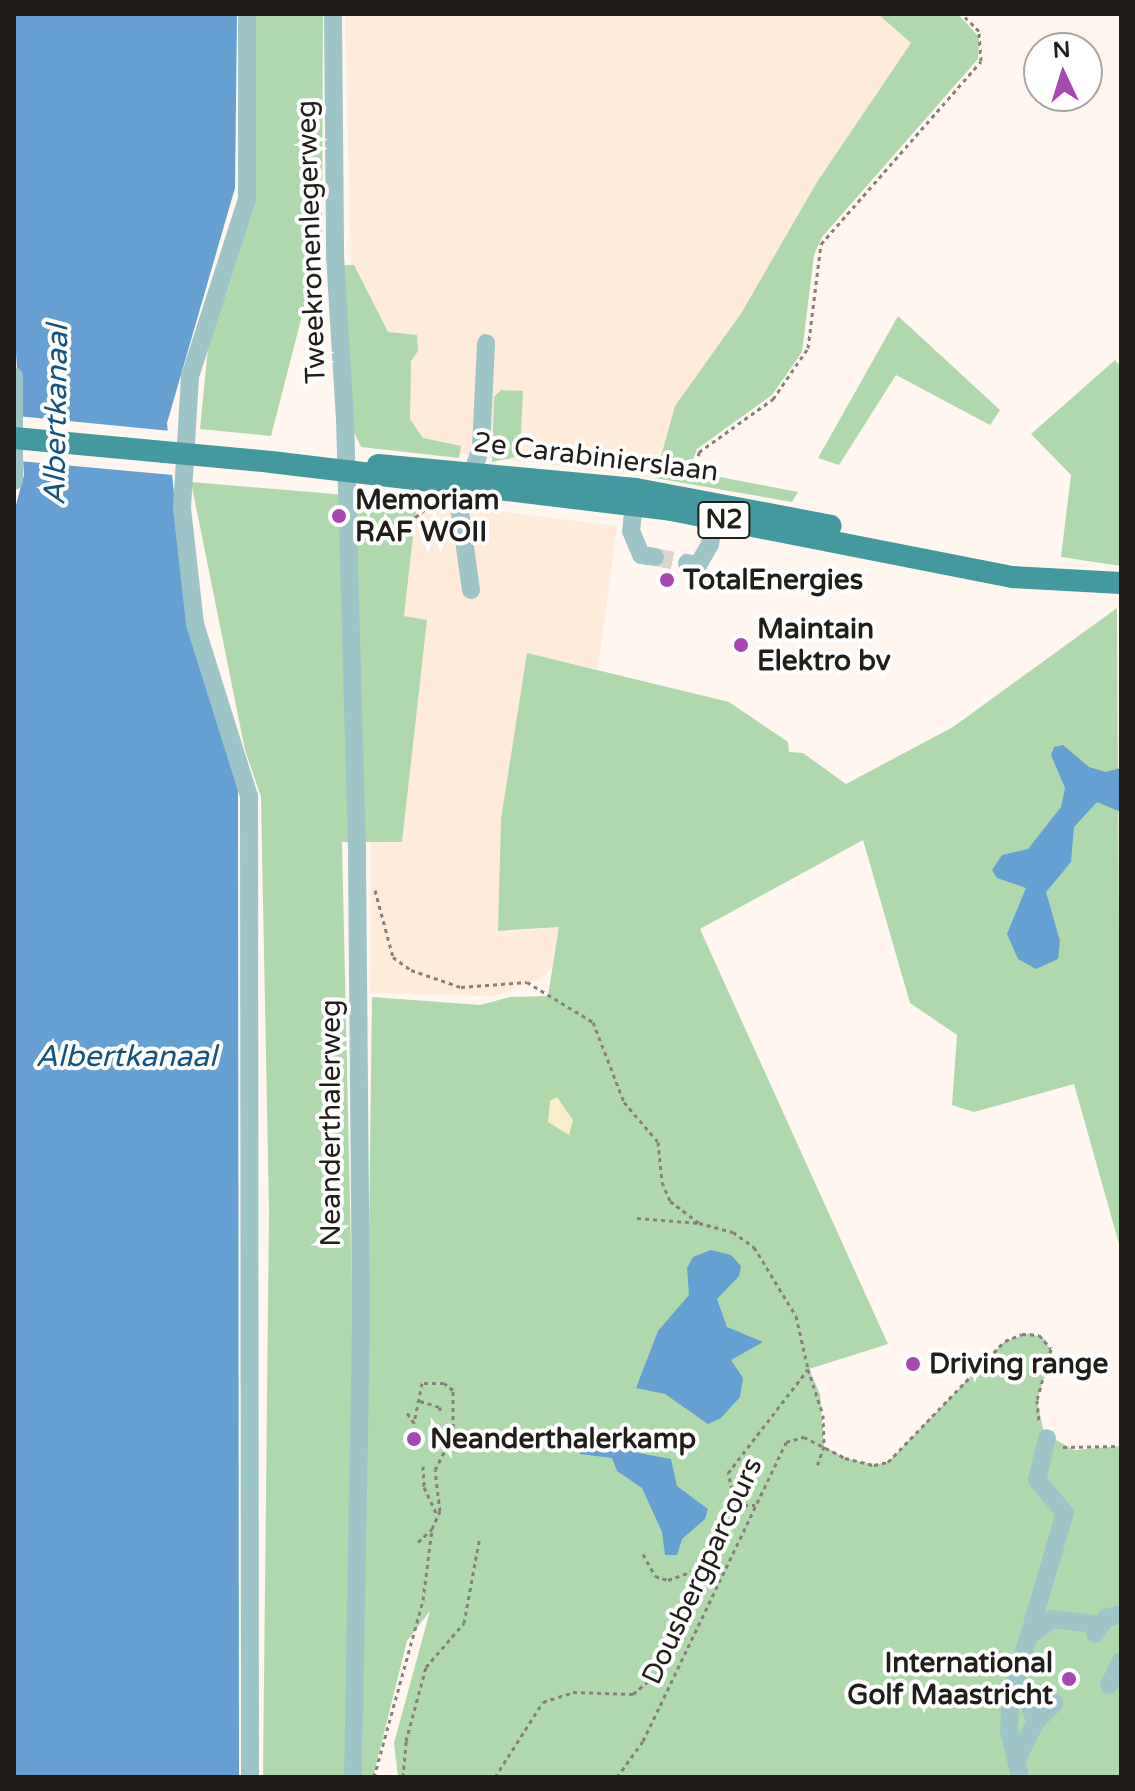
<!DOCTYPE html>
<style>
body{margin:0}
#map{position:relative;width:1135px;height:1791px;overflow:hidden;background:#fef6ef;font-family:"Varela Round",sans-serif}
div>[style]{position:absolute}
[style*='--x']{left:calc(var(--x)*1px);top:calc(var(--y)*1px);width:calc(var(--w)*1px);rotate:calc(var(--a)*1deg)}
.built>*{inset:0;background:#feebda}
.green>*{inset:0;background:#afd9ac}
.sand>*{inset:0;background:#f8eec9}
.water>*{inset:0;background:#669fd1}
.pier>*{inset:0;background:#fef6ef}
.minor-tunnel>*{height:18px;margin-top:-9px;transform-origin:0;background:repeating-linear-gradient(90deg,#ddd5cf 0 18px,transparent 0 27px)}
.path>*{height:3px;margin-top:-1.5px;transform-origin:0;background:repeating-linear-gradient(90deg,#86807a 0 4px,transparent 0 8px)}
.minor>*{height:18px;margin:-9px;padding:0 9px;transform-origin:9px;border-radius:9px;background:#9dc5c8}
.major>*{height:22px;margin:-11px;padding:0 11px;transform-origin:11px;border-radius:11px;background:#44989f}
.major-bridge>*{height:22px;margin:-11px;padding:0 11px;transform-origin:11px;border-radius:11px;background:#44989f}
.dots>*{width:22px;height:22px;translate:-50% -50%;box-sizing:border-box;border:4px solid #fff;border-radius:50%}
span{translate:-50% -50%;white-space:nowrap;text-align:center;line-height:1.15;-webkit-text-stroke:8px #fff;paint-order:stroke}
.shield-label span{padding:2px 6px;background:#fff;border:2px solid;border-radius:6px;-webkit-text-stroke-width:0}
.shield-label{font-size:26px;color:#211d18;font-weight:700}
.street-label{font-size:28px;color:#211d18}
.poi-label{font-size:28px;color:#211d18;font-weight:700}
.left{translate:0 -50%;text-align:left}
.right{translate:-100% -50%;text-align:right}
.water-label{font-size:30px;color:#145383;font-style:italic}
.frame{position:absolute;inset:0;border:16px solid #211d18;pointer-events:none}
.north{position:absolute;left:1023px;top:32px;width:80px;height:80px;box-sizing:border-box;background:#fff;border:2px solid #a6a5a3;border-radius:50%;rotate:356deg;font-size:22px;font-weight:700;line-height:32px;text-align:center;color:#211d18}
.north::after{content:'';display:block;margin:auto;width:28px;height:36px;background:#a648b1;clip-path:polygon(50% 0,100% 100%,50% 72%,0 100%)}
</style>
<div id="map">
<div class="built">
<i style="clip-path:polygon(345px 14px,878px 14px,912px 43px,817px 182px,656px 466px,655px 478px,355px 440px)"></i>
<i style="clip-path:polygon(417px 501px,617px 526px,598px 669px,527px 654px,505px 932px,559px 927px,559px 943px,555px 964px,541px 979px,494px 996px,370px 993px,371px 841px,402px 841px,426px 620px,404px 616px)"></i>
</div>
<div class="green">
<i style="clip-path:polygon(252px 14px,323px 14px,322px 238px,271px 436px,200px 429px,208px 348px,253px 203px)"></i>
<i style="clip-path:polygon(878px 14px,958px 14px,979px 37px,978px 59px,822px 237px,814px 255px,802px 352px,772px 395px,697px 449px,689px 471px,798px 492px,792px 502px,655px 478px,675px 406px,742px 312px,817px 182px,911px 43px)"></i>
<i style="clip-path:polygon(341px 265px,354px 265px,388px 332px,417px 335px,418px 351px,411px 361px,410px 419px,423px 438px,461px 446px,459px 458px,361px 447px,351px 425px)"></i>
<i style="clip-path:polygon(898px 316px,1000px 410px,990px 425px,896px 375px,839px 465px,818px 458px)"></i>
<i style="clip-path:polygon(1115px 360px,1121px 367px,1121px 566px,1061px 557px,1071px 475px,1031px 434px)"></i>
<i style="clip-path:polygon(501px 390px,523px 391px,520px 456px,492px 462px,494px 397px)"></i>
<i style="clip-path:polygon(191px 482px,417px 501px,404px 616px,427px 620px,402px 842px,342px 842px,360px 1655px,346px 1777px,263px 1777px,269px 1212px,261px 797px,245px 750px)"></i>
<i style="clip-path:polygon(1117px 608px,1121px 1251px,1074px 1084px,974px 1112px,952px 1105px,957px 1035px,910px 1003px,863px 840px,700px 929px,888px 1344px,809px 1369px,820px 1394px,824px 1446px,845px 1458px,874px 1465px,888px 1462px,1005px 1341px,1030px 1333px,1045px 1339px,1052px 1354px,1037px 1400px,1044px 1433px,1074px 1450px,1121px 1446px,1121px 1777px,398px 1777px,394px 1743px,430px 1611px,407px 1641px,373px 1777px,362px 1777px,372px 997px,480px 1005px,510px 997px,548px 996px,559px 927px,498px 931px,501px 819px,527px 653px,729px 702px,788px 742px,789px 752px,803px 753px,846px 784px,953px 727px)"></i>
</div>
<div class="sand">
<i style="clip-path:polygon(557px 1097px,573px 1120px,569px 1135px,548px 1122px,550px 1101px)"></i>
</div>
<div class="water">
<i style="clip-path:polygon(14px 14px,237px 14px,235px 188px,167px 423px,187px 625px,238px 788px,239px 1777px,14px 1777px,14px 512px,24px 475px,14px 322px)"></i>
<i style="clip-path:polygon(1063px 745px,1089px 767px,1106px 772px,1121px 768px,1121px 812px,1097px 802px,1074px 827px,1071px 862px,1046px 892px,1060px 941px,1058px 959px,1036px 969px,1018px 959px,1007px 934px,1026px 888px,997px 878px,992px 870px,1002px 855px,1028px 849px,1061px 807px,1065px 788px,1051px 755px,1054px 747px)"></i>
<i style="clip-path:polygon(711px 1250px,731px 1255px,741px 1266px,739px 1276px,717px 1299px,727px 1327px,763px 1342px,731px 1360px,743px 1378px,740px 1397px,721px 1418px,708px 1424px,665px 1394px,636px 1388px,658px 1331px,689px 1295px,687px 1268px,693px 1257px)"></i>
<i style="clip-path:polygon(623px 1432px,639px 1453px,671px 1459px,677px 1486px,708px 1509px,705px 1519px,682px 1539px,677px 1555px,665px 1555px,662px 1532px,642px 1488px,617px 1471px,612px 1458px,580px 1454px,575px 1445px,603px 1443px)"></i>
</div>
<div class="pier">
<i style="clip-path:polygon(17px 416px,171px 431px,173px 475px,19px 461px)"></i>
</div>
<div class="minor-tunnel">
<i style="--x:655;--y:557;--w:33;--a:11"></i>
</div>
<div class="path">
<i style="--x:692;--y:479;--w:28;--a:-75"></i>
<i style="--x:699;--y:452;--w:91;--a:-35.6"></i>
<i style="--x:773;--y:399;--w:62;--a:-55.5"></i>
<i style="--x:808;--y:348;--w:105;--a:-82.9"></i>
<i style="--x:821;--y:244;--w:243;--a:-48.8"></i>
<i style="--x:981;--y:61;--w:30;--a:-94"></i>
<i style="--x:979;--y:31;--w:24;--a:-135"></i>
<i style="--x:363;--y:527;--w:46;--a:-6.2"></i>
<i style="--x:409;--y:522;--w:37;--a:-38"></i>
<i style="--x:375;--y:890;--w:69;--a:75"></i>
<i style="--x:393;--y:957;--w:22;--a:36"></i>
<i style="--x:411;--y:970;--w:53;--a:18.8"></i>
<i style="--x:461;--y:987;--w:66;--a:-4.3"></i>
<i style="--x:527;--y:982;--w:77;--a:31.2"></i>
<i style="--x:593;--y:1022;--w:86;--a:68.8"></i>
<i style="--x:624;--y:1102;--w:52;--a:49.6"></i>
<i style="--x:658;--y:1142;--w:40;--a:84.3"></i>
<i style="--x:662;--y:1182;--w:21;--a:67"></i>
<i style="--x:670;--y:1201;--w:36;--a:37"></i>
<i style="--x:699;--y:1223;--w:35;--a:15"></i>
<i style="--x:733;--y:1232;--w:26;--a:36"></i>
<i style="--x:754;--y:1247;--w:81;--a:58.7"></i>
<i style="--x:796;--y:1316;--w:54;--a:77.2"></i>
<i style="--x:637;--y:1218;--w:62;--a:4.6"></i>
<i style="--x:420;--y:1401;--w:21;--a:17"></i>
<i style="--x:440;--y:1407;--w:7;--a:90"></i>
<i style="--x:1063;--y:1447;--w:58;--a:-1"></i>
<i style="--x:423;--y:1466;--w:21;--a:87"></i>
<i style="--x:424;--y:1487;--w:31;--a:65"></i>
<i style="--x:736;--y:1505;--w:19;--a:0"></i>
<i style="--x:418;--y:1542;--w:19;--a:-43"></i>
<i style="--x:643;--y:1554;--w:25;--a:61"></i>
<i style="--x:655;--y:1576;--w:14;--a:17"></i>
<i style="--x:668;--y:1580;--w:45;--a:-19.7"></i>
<i style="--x:374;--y:1777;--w:184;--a:-74.5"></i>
<i style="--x:423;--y:1600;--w:72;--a:-82.8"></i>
<i style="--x:432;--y:1529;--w:20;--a:-66"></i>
<i style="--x:440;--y:1511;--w:41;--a:-97"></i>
<i style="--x:435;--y:1470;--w:39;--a:-63"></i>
<i style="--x:453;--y:1435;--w:45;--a:-90"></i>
<i style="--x:453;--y:1390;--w:11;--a:-142"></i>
<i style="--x:444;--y:1383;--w:22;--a:180"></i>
<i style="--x:422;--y:1383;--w:41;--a:101.3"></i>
<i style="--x:414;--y:1423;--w:14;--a:-124"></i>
<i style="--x:403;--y:1777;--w:36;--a:-85"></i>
<i style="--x:406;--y:1741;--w:77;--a:-74.9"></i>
<i style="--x:426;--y:1667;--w:58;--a:-49.2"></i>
<i style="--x:464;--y:1623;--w:88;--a:-79.6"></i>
<i style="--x:495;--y:1777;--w:89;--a:-57.4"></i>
<i style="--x:543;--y:1702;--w:32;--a:-18"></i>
<i style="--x:573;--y:1692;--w:60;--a:1.9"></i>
<i style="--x:633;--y:1694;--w:31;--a:-40"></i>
<i style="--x:657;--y:1674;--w:148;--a:-63.4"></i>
<i style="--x:723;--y:1542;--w:39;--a:-71"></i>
<i style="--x:736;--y:1505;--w:33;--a:-104"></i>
<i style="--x:728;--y:1473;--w:131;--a:-52.4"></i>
<i style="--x:808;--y:1369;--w:48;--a:71.9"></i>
<i style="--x:823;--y:1415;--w:31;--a:88"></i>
<i style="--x:824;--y:1446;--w:21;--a:109"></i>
<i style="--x:617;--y:1777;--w:44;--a:-54.2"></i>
<i style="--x:643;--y:1741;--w:331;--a:-64.4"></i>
<i style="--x:786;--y:1442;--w:19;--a:-16"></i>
<i style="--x:804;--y:1437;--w:46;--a:27.1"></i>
<i style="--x:845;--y:1458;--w:30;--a:14"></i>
<i style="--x:874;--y:1465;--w:14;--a:-12"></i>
<i style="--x:888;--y:1462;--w:168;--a:-46"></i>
<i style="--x:1005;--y:1341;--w:18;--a:-22"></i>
<i style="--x:1022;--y:1334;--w:17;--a:3"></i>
<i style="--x:1039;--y:1335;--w:18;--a:49"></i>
<i style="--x:1051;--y:1349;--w:53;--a:105.4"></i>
<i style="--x:1037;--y:1400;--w:23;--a:85"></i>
</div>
<div class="minor">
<i style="--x:247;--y:14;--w:185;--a:90"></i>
<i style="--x:247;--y:199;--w:187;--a:107.8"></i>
<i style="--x:190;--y:377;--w:131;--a:93.5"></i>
<i style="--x:182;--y:508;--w:117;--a:83.6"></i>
<i style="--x:195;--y:624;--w:180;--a:72.6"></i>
<i style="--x:249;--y:796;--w:981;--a:89.94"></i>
<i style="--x:333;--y:14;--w:242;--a:89.5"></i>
<i style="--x:335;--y:256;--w:163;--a:86.5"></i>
<i style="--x:345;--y:419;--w:440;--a:88.4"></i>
<i style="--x:357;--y:859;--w:463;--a:89.5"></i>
<i style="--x:361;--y:1322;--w:455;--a:91"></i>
<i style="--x:14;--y:376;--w:105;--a:90"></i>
<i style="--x:635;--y:494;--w:37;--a:96"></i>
<i style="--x:631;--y:531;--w:26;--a:67"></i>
<i style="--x:641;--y:555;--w:14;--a:8"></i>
<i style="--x:687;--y:563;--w:11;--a:10"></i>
<i style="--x:698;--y:565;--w:24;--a:-60"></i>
<i style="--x:710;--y:544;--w:38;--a:-79"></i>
<i style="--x:471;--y:590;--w:79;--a:-98"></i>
<i style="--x:460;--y:512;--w:68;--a:-72.1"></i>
<i style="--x:481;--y:447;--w:104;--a:-87.2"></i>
<i style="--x:1095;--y:1634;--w:19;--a:-55"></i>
<i style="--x:1106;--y:1618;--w:16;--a:-15"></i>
<i style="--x:1028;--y:1637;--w:31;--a:-36"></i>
<i style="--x:1053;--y:1619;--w:48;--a:7.1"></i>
<i style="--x:1109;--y:1685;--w:27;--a:-63"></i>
<i style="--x:1014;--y:1686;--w:25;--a:50"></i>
<i style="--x:1030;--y:1705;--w:19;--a:74"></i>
<i style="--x:1017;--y:1759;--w:40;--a:-63.4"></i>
<i style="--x:1035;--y:1723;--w:28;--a:-46"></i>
<i style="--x:1020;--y:1777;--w:48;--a:-103.2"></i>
<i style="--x:1009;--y:1730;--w:34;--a:-87"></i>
<i style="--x:1011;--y:1696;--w:191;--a:-73.6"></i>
<i style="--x:1065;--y:1513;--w:43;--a:-130.3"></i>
<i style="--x:1037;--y:1480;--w:43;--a:-76.6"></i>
</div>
<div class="major">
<i style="--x:271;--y:462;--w:403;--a:6.8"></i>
<i style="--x:671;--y:510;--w:349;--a:11.1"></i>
<i style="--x:1013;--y:577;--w:108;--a:3.2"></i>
<i style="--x:378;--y:465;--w:259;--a:5.3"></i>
<i style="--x:636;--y:489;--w:198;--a:10.7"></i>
</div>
<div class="major-bridge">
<i style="--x:14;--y:438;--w:258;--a:5.3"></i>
</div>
<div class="dots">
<i style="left:339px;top:516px;background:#a648b1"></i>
<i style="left:667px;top:580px;background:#a648b1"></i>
<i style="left:741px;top:645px;background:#a648b1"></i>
<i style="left:913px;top:1364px;background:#a648b1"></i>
<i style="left:414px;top:1439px;background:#a648b1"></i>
<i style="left:1069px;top:1679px;background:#a648b1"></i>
</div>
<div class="shield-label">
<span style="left:724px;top:520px">N2</span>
</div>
<div class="street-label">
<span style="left:311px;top:242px;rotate:-92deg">Tweekronenlegerweg</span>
<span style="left:596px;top:457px;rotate:7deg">2e Carabinierslaan</span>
<span style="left:331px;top:1123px;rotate:-90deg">Neanderthalerweg</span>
<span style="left:702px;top:1571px;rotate:-65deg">Dousbergparcours</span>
</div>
<div class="poi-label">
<span class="left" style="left:355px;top:516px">Memoriam<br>RAF WOII</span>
<span class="left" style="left:683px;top:580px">TotalEnergies</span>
<span class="left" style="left:757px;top:645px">Maintain<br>Elektro bv</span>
<span class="left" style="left:929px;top:1364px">Driving range</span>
<span class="left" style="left:430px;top:1439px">Neanderthalerkamp</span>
<span class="right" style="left:1053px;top:1679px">International<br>Golf Maastricht</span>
</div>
<div class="water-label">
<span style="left:57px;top:415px;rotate:-89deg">Albertkanaal</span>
<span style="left:126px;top:1057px">Albertkanaal</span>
</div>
<div class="frame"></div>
<div class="north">N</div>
</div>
